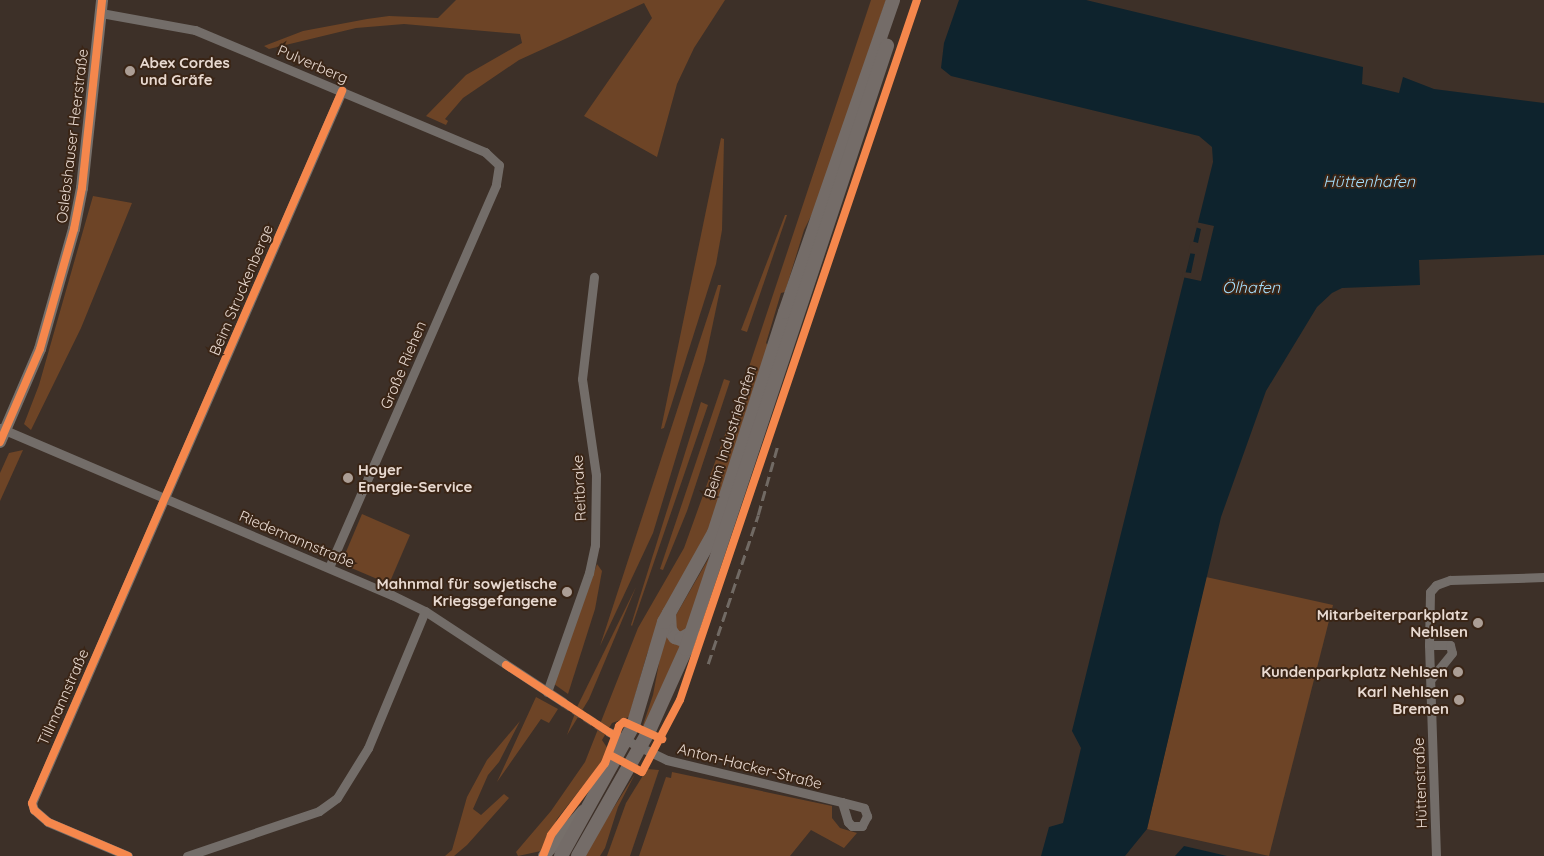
<!DOCTYPE html>
<meta charset="utf-8">
<style>
body{margin:0}
#map{position:relative;width:1544px;height:856px;overflow:hidden;background:#3d3028;font-family:Quicksand,sans-serif}
div>[style]{position:absolute}
[style*='--x']{left:calc(var(--x)*1px);top:calc(var(--y)*1px);width:calc(var(--w)*1px);rotate:calc(var(--a)*1deg)}
.green>*{inset:0;background:#6d4426}
.water>*{inset:0;background:#0e232d}
.pier>*{inset:0;background:#3d3028}
.minor-tunnel>*{height:9px;margin-top:-4.5px;transform-origin:0;background:repeating-linear-gradient(90deg,#574941 0 9px,transparent 0 13.5px)}
.minor>*{height:9px;margin:-4.5px;padding:0 4.5px;transform-origin:4.5px;border-radius:4.5px;background:#736d69}
.secondary>*{height:12px;margin:-6px;padding:0 6px;transform-origin:6px;border-radius:6px;background:#766f6a}
.primary>*{height:14px;margin:-7px;padding:0 7px;transform-origin:7px;border-radius:7px;background:#746c68}
.rail>*{height:2.5px;margin-top:-1.25px;transform-origin:0;background:repeating-linear-gradient(90deg,#716a64 0 10px,transparent 0 15px)}
.cycleway>*{height:8px;margin:-4px;padding:0 4px;transform-origin:4px;border-radius:4px;background:#f5874c}
.dots>*{width:14px;height:14px;translate:-50% -50%;box-sizing:border-box;border:2px solid #3a2516;border-radius:50%}
span{translate:-50% -50%;white-space:nowrap;text-align:center;line-height:1.15;-webkit-text-stroke:4px #3a2516;paint-order:stroke}
.poi-label{font-size:15px;color:#e8d9d0;font-weight:700}
.left{translate:0 -50%;text-align:left}
.right{translate:-100% -50%;text-align:right}
.street-label{font-size:15px;color:#e8d9d0}
.water-label{font-size:16px;color:#a4dffe;font-style:italic}
</style>
<div id="map">
<div class="green">
<i style="clip-path:polygon(456px 0,725px 0,694px 48px,677px 84px,657px 157px,584px 116px,652px 18px,644px 3px,519px 60px,463px 98px,445px 119px,448px 121px,446px 125px,426px 116px,466px 75px,522px 43px,520px 34px,404px 24px,356px 28px,269px 49px,264px 46px,303px 31px,367px 19px,389px 16px,438px 18px)"></i>
<i style="clip-path:polygon(871px 0,886px 0,816px 206px,804px 230px,785px 292px,781px 293px,766px 343px,769px 347px,706px 538px,669px 600px,647px 654px,629px 717px,612px 723px,602px 740px,608px 749px,607px 755px,557px 819px,541px 851px,518px 856px,516px 852px,551px 811px,585px 762px,638px 628px,684px 548px,745px 379px)"></i>
<i style="clip-path:polygon(721px 138px,724px 139px,722px 230px,716px 264px,664px 428px,661px 429px)"></i>
<i style="clip-path:polygon(93px 196px,132px 203px,81px 328px,31px 430px,24px 424px,39px 385px)"></i>
<i style="clip-path:polygon(785px 215px,787px 215px,747px 332px,741px 330px)"></i>
<i style="clip-path:polygon(718px 285px,721px 285px,705px 361px,653px 533px,600px 646px)"></i>
<i style="clip-path:polygon(724px 379px,730px 381px,687px 511px,663px 570px,660px 569px)"></i>
<i style="clip-path:polygon(701px 402px,708px 405px,632px 626px,631px 625px)"></i>
<i style="clip-path:polygon(23px 450px,0 501px,0 473px,9px 453px)"></i>
<i style="clip-path:polygon(362px 514px,410px 535px,389px 584px,349px 567px,343px 559px)"></i>
<i style="clip-path:polygon(710px 556px,688px 628px,679px 633px,674px 624px,676px 615px)"></i>
<i style="clip-path:polygon(597px 564px,602px 571px,595px 609px,568px 694px,554px 684px)"></i>
<i style="clip-path:polygon(1206px 577px,1333px 605px,1269px 856px,1147px 829px)"></i>
<i style="clip-path:polygon(636px 587px,589px 699px,567px 735px,578px 705px)"></i>
<i style="clip-path:polygon(665px 631px,682px 645px,645px 727px,643px 725px,653px 695px)"></i>
<i style="clip-path:polygon(536px 697px,558px 709px,549px 723px,541px 719px,497px 782px)"></i>
<i style="clip-path:polygon(520px 721px,499px 762px,488px 775px,473px 809px,481px 815px,504px 794px,509px 798px,467px 845px,454px 856px,445px 856px,452px 850px,467px 797px,487px 760px)"></i>
<i style="clip-path:polygon(647px 769px,659px 770px,630px 856px,607px 856px,626px 803px)"></i>
<i style="clip-path:polygon(672px 772px,832px 806px,832px 818px,840px 828px,857px 833px,844px 848px,811px 830px,790px 856px,639px 856px,666px 777px,671px 778px)"></i>
<i style="clip-path:polygon(635px 774px,618px 807px,605px 848px,600px 856px,583px 856px)"></i>
</div>
<div class="water">
<i style="clip-path:polygon(959px 0,1086px 0,1363px 67px,1362px 84px,1399px 93px,1403px 77px,1434px 89px,1544px 103px,1544px 255px,1419px 260px,1420px 285px,1342px 288px,1332px 293px,1317px 307px,1266px 391px,1221px 517px,1147px 829px,1125px 856px,1041px 856px,1049px 827px,1063px 823px,1081px 748px,1072px 731px,1213px 162px,1212px 147px,1199px 136px,951px 76px,941px 68px,944px 43px)"></i>
<i style="clip-path:polygon(1184px 846px,1210px 852px,1227px 856px,1175px 856px)"></i>
</div>
<div class="pier">
<i style="clip-path:polygon(1196px 222px,1214px 226px,1201px 281px,1182px 277px,1183px 272px,1191px 273px,1195px 254px,1188px 253px,1191px 241px,1198px 243px,1201px 229px,1195px 227px)"></i>
</div>
<div class="minor-tunnel">
<i style="--x:563;--y:702;--w:55;--a:33.1"></i>
</div>
<div class="minor">
<i style="--x:101;--y:13;--w:96;--a:10.3"></i>
<i style="--x:195;--y:30;--w:315;--a:22.8"></i>
<i style="--x:485;--y:152;--w:19;--a:43"></i>
<i style="--x:499;--y:165;--w:20;--a:99"></i>
<i style="--x:496;--y:185;--w:417;--a:113.6"></i>
<i style="--x:0;--y:428;--w:426;--a:23.1"></i>
<i style="--x:392;--y:595;--w:37;--a:26"></i>
<i style="--x:425;--y:611;--w:165;--a:33.4"></i>
<i style="--x:1429;--y:645;--w:21;--a:0"></i>
<i style="--x:1450;--y:645;--w:8;--a:76"></i>
<i style="--x:1452;--y:653;--w:33;--a:129"></i>
<i style="--x:547;--y:692;--w:126;--a:-70.6"></i>
<i style="--x:589;--y:573;--w:29;--a:-78"></i>
<i style="--x:595;--y:545;--w:70;--a:-89.2"></i>
<i style="--x:596;--y:475;--w:97;--a:-98.3"></i>
<i style="--x:582;--y:379;--w:103;--a:-83.3"></i>
<i style="--x:609;--y:732;--w:64;--a:25.8"></i>
<i style="--x:667;--y:760;--w:180;--a:13.5"></i>
<i style="--x:842;--y:802;--w:23;--a:15"></i>
<i style="--x:864;--y:808;--w:9;--a:69"></i>
<i style="--x:867;--y:816;--w:11;--a:117"></i>
<i style="--x:862;--y:826;--w:10;--a:180"></i>
<i style="--x:852;--y:826;--w:6;--a:-135"></i>
<i style="--x:848;--y:822;--w:21;--a:-107"></i>
<i style="--x:128;--y:856;--w:87;--a:-157"></i>
<i style="--x:48;--y:822;--w:18;--a:-139"></i>
<i style="--x:34;--y:810;--w:7;--a:-106"></i>
<i style="--x:32;--y:803;--w:777;--a:-66.47"></i>
<i style="--x:187;--y:856;--w:139;--a:-18.8"></i>
<i style="--x:319;--y:811;--w:22;--a:-36"></i>
<i style="--x:337;--y:798;--w:59;--a:-58.2"></i>
<i style="--x:368;--y:748;--w:148;--a:-67.4"></i>
<i style="--x:1436;--y:856;--w:211;--a:-91.9"></i>
<i style="--x:1429;--y:645;--w:53;--a:-88.9"></i>
<i style="--x:1430;--y:592;--w:9;--a:-49"></i>
<i style="--x:1436;--y:585;--w:15;--a:-20"></i>
<i style="--x:1450;--y:580;--w:94;--a:-1.8"></i>
</div>
<div class="secondary">
<i style="--x:0;--y:442;--w:101;--a:-66.7"></i>
<i style="--x:40;--y:349;--w:125;--a:-74.2"></i>
<i style="--x:74;--y:229;--w:42;--a:-79"></i>
<i style="--x:82;--y:188;--w:189;--a:-83.9"></i>
<i style="--x:544;--y:856;--w:60;--a:-49.1"></i>
</div>
<div class="primary">
<i style="--x:669;--y:613;--w:17;--a:87"></i>
<i style="--x:670;--y:630;--w:9;--a:54"></i>
<i style="--x:675;--y:637;--w:6;--a:18"></i>
<i style="--x:681;--y:639;--w:13;--a:-29"></i>
<i style="--x:561;--y:856;--w:149;--a:-61"></i>
<i style="--x:633;--y:726;--w:109;--a:-73.4"></i>
<i style="--x:664;--y:622;--w:102;--a:-60.7"></i>
<i style="--x:714;--y:533;--w:232;--a:-72.2"></i>
<i style="--x:785;--y:312;--w:330;--a:-70.9"></i>
<i style="--x:578;--y:856;--w:142;--a:-60.4"></i>
<i style="--x:648;--y:733;--w:92;--a:-65.7"></i>
<i style="--x:686;--y:649;--w:636;--a:-71.57"></i>
</div>
<div class="rail">
<i style="--x:708;--y:664;--w:157;--a:-71.4"></i>
<i style="--x:758;--y:515;--w:70;--a:-74.2"></i>
</div>
<div class="cycleway">
<i style="--x:0;--y:442;--w:101;--a:-66.7"></i>
<i style="--x:40;--y:349;--w:125;--a:-74.2"></i>
<i style="--x:74;--y:229;--w:42;--a:-79"></i>
<i style="--x:82;--y:188;--w:189;--a:-83.9"></i>
<i style="--x:506;--y:665;--w:130;--a:33.1"></i>
<i style="--x:610;--y:755;--w:36;--a:28"></i>
<i style="--x:642;--y:772;--w:81;--a:-62.2"></i>
<i style="--x:680;--y:700;--w:739;--a:-71.3"></i>
<i style="--x:128;--y:856;--w:87;--a:-157"></i>
<i style="--x:48;--y:822;--w:18;--a:-139"></i>
<i style="--x:34;--y:810;--w:7;--a:-106"></i>
<i style="--x:32;--y:803;--w:777;--a:-66.47"></i>
<i style="--x:543;--y:856;--w:22;--a:-69"></i>
<i style="--x:551;--y:835;--w:90;--a:-53.1"></i>
<i style="--x:605;--y:763;--w:40;--a:-69"></i>
<i style="--x:619;--y:726;--w:6;--a:-39"></i>
<i style="--x:624;--y:722;--w:42;--a:24.1"></i>
</div>
<div class="dots">
<i style="left:130px;top:71px;background:#ac9e95"></i>
<i style="left:348px;top:478px;background:#ac9e95"></i>
<i style="left:567px;top:592px;background:#ac9e95"></i>
<i style="left:1478px;top:623px;background:#ac9e95"></i>
<i style="left:1458px;top:672px;background:#ac9e95"></i>
<i style="left:1459px;top:700px;background:#ac9e95"></i>
</div>
<div class="poi-label">
<span class="left" style="left:140px;top:71px">Abex Cordes<br>und Gräfe</span>
<span class="left" style="left:358px;top:478px">Hoyer<br>Energie-Service</span>
<span class="right" style="left:557px;top:592px">Mahnmal für sowjetische<br>Kriegsgefangene</span>
<span class="right" style="left:1468px;top:623px">Mitarbeiterparkplatz<br>Nehlsen</span>
<span class="right" style="left:1448px;top:672px">Kundenparkplatz Nehlsen</span>
<span class="right" style="left:1449px;top:700px">Karl Nehlsen<br>Bremen</span>
</div>
<div class="street-label">
<span style="left:313px;top:64px;rotate:23deg">Pulverberg</span>
<span style="left:72px;top:136px;rotate:-83deg">Oslebshauser Heerstraße</span>
<span style="left:241px;top:290px;rotate:-67deg">Beim Struckenberge</span>
<span style="left:403px;top:365px;rotate:-67deg">Große Riehen</span>
<span style="left:730px;top:432px;rotate:-72deg">Beim Industriehafen</span>
<span style="left:579px;top:488px;rotate:-93deg">Reitbrake</span>
<span style="left:297px;top:539px;rotate:23deg">Riedemannstraße</span>
<span style="left:63px;top:697px;rotate:-66deg">Tillmannstraße</span>
<span style="left:750px;top:766px;rotate:14deg">Anton-Hacker-Straße</span>
<span style="left:1420px;top:783px;rotate:-92deg">Hüttenstraße</span>
</div>
<div class="water-label">
<span style="left:1369px;top:181px">Hüttenhafen</span>
<span style="left:1251px;top:287px">Ölhafen</span>
</div>
</div>
